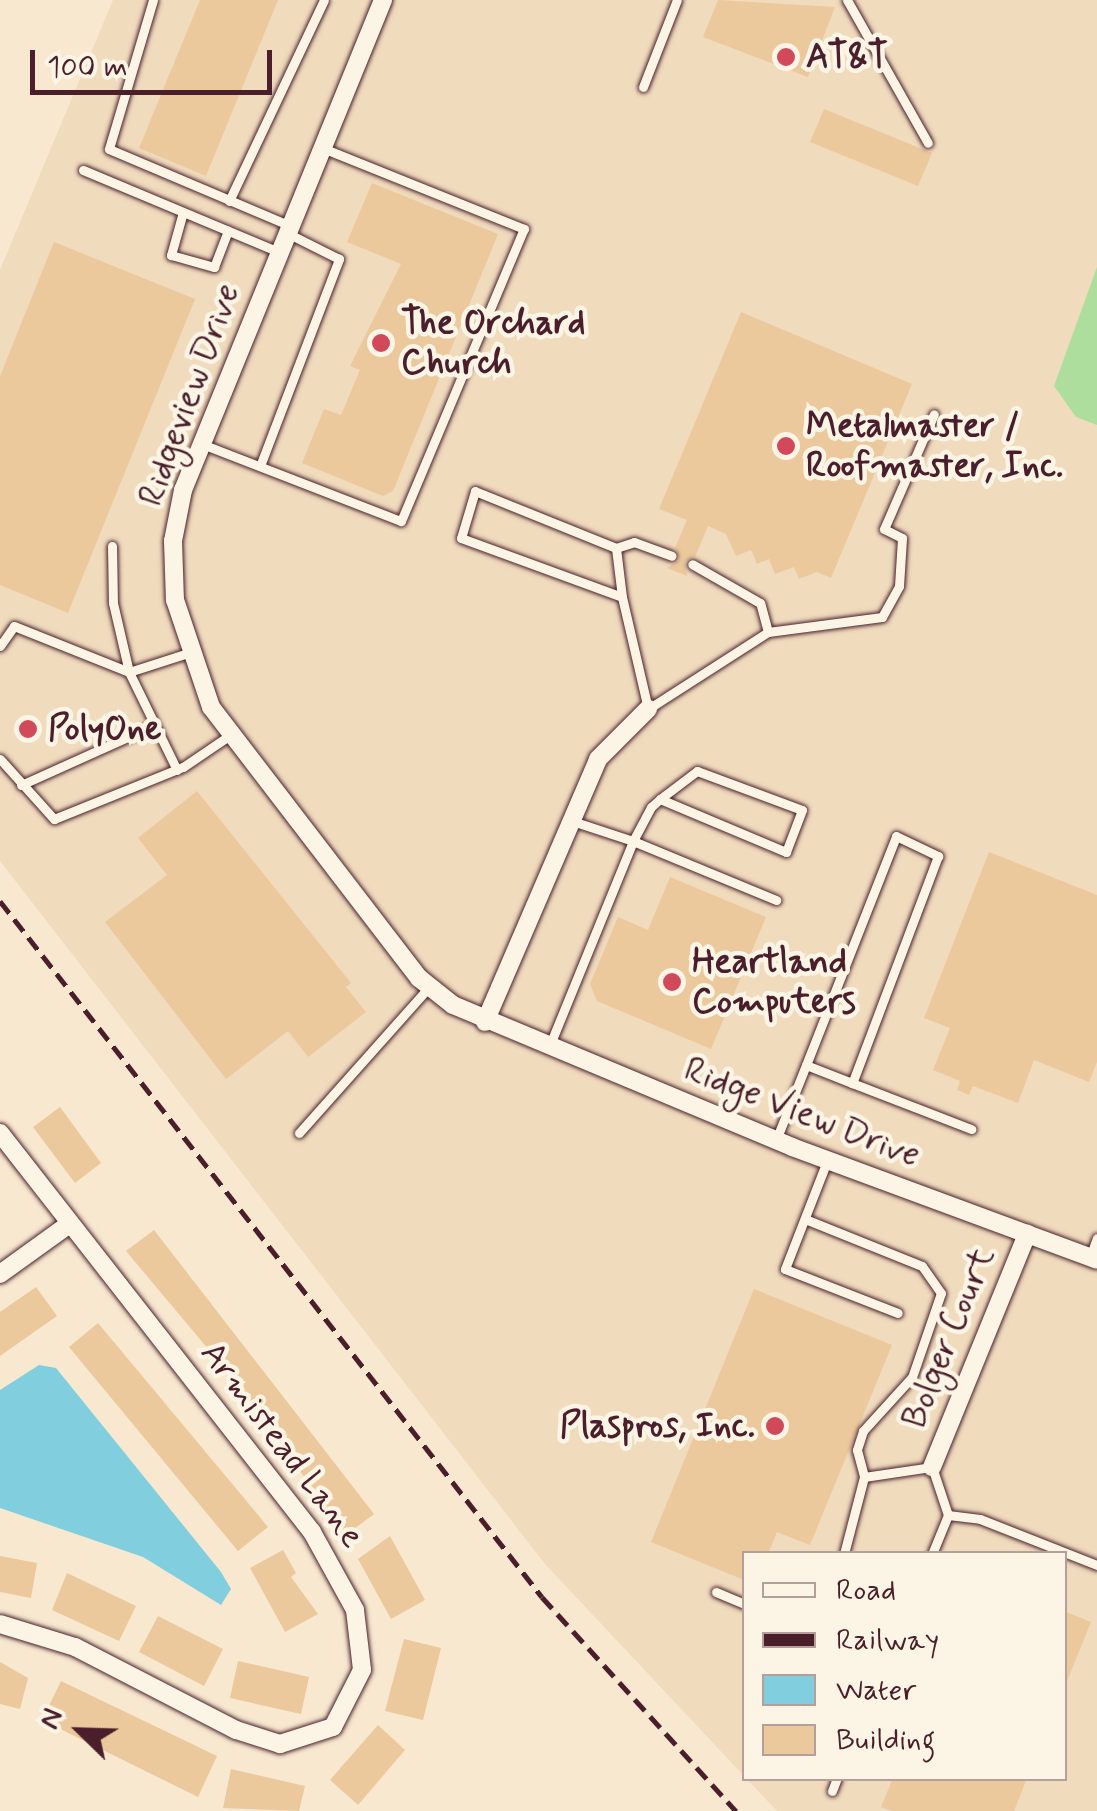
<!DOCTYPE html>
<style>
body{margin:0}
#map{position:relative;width:1097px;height:1811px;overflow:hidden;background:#f7e8cf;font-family:Mynerve,sans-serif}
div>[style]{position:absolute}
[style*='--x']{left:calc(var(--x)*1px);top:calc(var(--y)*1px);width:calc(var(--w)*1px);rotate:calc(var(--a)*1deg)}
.built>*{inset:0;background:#f0dbbd}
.green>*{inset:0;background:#aede9d}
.water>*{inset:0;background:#81cfde}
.building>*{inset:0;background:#ebc99c}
.roads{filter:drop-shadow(0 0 2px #4a1f2b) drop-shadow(0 0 2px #4a1f2b)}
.service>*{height:9px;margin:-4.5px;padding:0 4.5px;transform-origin:4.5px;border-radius:4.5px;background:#fcf5e5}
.minor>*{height:18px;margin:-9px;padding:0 9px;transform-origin:9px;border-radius:9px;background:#fcf5e5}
.rail>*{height:5px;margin-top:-2.5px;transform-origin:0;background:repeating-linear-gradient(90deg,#4a1f2b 0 15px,transparent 0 23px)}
.dots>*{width:28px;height:28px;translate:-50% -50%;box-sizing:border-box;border:5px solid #fcf5e5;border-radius:50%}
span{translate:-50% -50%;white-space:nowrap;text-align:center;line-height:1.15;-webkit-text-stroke:9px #fcf5e5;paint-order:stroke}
.poi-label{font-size:35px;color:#4a1f2b;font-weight:700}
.left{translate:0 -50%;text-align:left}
.right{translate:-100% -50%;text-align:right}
.street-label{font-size:35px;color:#4a1f2b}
.legend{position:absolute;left:742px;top:1551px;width:325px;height:230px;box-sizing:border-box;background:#fcf5e5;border:2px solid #b59f9b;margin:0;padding:12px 18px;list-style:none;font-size:30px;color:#4a1f2b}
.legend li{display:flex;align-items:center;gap:20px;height:50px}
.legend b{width:50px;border:2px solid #b59f9b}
.north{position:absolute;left:30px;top:1681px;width:100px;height:100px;-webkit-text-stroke:8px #fcf5e5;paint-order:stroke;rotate:293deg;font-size:28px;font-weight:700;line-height:40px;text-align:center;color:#4a1f2b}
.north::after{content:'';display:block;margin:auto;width:35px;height:45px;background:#4a1f2b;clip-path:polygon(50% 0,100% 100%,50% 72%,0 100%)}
.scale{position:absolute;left:30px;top:50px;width:242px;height:45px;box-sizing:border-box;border:5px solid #4a1f2b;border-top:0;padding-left:12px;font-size:30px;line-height:35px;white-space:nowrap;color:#4a1f2b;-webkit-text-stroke:8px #fcf5e5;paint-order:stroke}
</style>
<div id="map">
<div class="built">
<i style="clip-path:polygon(evenodd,113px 0,1097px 0,1097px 1811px,777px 1811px,545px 1564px,0 861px,0 270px,113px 0,744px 1554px,1064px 1554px,1064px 1778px,744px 1778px,744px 1554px)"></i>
</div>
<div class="green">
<i style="clip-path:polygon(1097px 267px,1097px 425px,1076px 417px,1054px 386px)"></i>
</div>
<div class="water">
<i style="clip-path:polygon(39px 1365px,56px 1368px,221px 1572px,231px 1589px,221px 1605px,143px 1557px,0 1508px,0 1390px)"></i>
</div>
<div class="building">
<i style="clip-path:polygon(200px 0,278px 0,206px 176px,139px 148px)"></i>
<i style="clip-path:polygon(718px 0,835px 7px,808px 77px,703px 37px)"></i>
<i style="clip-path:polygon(824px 109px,932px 153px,918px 186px,810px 142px)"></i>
<i style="clip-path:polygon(372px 183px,498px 234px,393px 491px,383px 496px,302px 463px,324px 409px,341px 415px,360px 370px,350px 366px,401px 264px,347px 242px)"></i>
<i style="clip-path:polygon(54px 242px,195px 299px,68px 613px,0 585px,0 376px)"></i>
<i style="clip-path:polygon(741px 312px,912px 384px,831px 578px,817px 572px,799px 579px,794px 567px,775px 574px,769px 559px,757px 564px,751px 550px,736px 556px,726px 534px,708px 526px,695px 557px,685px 561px,687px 576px,667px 568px,679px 560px,675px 548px,687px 520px,659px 509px)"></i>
<i style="clip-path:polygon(197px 791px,351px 983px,346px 987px,366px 1012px,308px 1057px,288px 1031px,226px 1079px,105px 922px,167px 875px,138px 838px)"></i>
<i style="clip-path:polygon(989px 852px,1097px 895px,1097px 1062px,1089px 1082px,1034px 1060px,1018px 1103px,973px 1086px,969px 1095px,957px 1090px,960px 1081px,933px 1070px,950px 1028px,924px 1018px)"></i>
<i style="clip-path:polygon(670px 877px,766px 917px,711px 1049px,597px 1001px,590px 984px,618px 917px,648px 930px)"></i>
<i style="clip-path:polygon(60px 1107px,101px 1163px,75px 1183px,33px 1127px)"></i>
<i style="clip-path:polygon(154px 1230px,374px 1514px,346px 1535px,235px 1381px,126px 1251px)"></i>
<i style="clip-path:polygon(36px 1287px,57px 1316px,0 1356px,0 1312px)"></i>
<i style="clip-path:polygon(754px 1289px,892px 1345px,810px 1545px,777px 1532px,768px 1554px,744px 1554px,744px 1580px,651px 1542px)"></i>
<i style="clip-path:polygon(98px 1323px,268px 1527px,238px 1551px,69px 1347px)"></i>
<i style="clip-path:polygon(390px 1536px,425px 1600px,391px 1619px,358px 1559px)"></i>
<i style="clip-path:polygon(283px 1550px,296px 1573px,291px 1577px,318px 1614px,285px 1632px,250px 1568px)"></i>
<i style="clip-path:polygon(0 1556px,37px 1563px,31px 1598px,0 1592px)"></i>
<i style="clip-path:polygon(67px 1573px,136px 1606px,119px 1641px,52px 1610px)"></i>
<i style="clip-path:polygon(1064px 1611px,1091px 1622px,1065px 1686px,1064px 1686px)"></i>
<i style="clip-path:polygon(158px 1616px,223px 1649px,204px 1686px,139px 1652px)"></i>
<i style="clip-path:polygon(404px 1639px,441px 1648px,423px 1720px,385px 1711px)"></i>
<i style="clip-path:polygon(238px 1661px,309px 1677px,301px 1714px,230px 1698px)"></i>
<i style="clip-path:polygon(0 1662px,28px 1678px,20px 1709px,0 1704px)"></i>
<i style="clip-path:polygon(61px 1681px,217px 1756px,198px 1797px,42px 1720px)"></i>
<i style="clip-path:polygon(378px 1725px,405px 1750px,358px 1805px,330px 1780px)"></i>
<i style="clip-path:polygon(231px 1769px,305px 1786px,299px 1811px,223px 1808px)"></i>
<i style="clip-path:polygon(893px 1778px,1027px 1778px,1014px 1811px,892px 1811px,881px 1807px)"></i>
</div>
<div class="roads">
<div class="service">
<i style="--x:153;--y:0;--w:155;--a:106.5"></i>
<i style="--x:109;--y:149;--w:197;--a:23"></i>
<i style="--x:847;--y:0;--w:164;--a:60.5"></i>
<i style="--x:643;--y:87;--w:93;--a:-68.7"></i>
<i style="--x:83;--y:170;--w:212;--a:22.7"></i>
<i style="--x:229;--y:201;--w:222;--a:-64.7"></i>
<i style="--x:183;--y:212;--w:45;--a:105.6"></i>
<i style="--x:171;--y:255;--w:45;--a:15.6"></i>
<i style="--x:214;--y:267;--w:39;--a:-69"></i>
<i style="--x:202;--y:444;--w:213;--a:21.2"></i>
<i style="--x:401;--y:521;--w:317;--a:-67.2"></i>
<i style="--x:524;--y:229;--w:218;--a:-158.1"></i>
<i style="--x:260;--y:466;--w:222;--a:-69.1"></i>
<i style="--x:339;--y:259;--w:58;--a:-153.4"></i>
<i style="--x:112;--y:546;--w:57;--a:89"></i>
<i style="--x:113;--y:603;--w:71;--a:76.9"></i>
<i style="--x:129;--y:672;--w:109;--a:63.9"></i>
<i style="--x:616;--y:548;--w:19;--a:-18"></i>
<i style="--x:634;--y:542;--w:40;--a:20.2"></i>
<i style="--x:622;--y:597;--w:49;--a:-97"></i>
<i style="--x:616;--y:548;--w:152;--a:-158"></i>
<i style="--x:475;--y:491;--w:49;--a:106.6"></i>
<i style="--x:461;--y:538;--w:171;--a:20.1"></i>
<i style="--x:622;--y:597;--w:115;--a:76.9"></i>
<i style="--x:648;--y:709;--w:143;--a:-32.7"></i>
<i style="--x:768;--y:632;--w:30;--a:-105"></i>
<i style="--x:760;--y:603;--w:78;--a:-150.2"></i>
<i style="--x:768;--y:632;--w:115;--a:-7.5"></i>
<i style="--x:882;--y:617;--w:35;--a:-61"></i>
<i style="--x:899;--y:586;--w:48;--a:-86.4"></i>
<i style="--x:902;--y:538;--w:20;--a:-153"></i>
<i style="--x:884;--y:529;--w:125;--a:-66.5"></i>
<i style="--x:0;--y:646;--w:24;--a:-55"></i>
<i style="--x:14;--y:626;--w:124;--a:21.8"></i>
<i style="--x:129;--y:672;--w:62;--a:-17.9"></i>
<i style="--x:0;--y:759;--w:81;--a:48"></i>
<i style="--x:54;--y:819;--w:139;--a:-22"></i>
<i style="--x:183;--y:767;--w:57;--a:-34.2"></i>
<i style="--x:21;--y:785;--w:144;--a:-24.2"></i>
<i style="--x:660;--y:799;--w:137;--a:22.8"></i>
<i style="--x:786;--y:852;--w:45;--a:-69.1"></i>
<i style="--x:802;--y:810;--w:112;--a:-159.6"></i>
<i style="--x:697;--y:771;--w:46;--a:142.9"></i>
<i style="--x:660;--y:799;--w:12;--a:138"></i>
<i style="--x:651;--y:807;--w:38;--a:118"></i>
<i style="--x:633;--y:841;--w:155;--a:22.4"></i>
<i style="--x:549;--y:1047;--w:222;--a:-67.8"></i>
<i style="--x:633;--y:841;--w:64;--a:-161.8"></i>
<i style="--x:852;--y:1083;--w:128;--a:21.1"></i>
<i style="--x:299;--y:1133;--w:197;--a:-48.3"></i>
<i style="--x:776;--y:1140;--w:81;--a:-68.2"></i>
<i style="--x:806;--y:1065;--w:246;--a:-68.5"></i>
<i style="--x:896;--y:836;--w:47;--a:25.5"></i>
<i style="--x:938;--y:856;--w:243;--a:110.7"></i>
<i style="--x:852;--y:1083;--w:49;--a:-158.6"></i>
<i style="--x:827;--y:1161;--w:116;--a:111.3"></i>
<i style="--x:785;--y:1269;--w:121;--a:21.3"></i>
<i style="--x:805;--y:1219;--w:126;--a:21.9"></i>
<i style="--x:922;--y:1266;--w:33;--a:55"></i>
<i style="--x:941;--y:1293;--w:89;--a:109"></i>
<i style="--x:912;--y:1377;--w:73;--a:132.2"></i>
<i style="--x:863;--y:1431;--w:20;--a:108"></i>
<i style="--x:857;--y:1450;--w:28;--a:75"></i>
<i style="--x:864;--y:1477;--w:80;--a:104.6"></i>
<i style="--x:1090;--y:1257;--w:20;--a:-70"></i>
<i style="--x:864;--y:1477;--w:69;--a:-8.4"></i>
<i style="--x:932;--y:1467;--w:51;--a:71.6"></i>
<i style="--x:948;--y:1515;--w:42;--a:112.3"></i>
<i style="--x:948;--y:1515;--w:32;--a:7"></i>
<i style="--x:980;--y:1519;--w:126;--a:21.5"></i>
<i style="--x:716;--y:1592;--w:30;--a:23"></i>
<i style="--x:832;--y:1791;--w:14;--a:-69"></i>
</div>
<div class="minor">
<i style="--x:383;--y:0;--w:529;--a:112.2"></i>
<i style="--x:183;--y:490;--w:52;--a:101.1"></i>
<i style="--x:173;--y:541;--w:59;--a:88.1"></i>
<i style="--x:175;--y:600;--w:113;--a:71.4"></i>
<i style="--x:211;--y:707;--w:342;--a:52.5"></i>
<i style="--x:419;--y:978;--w:43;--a:38.5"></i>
<i style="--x:453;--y:1005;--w:368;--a:22.7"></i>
<i style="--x:792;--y:1147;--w:325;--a:20.3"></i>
<i style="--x:485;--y:1022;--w:286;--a:-66.7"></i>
<i style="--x:598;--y:759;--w:71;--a:-45"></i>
<i style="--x:0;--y:1133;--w:507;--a:51.98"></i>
<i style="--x:312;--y:1532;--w:89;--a:61.1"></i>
<i style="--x:355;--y:1610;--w:60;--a:83.3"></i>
<i style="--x:362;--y:1670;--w:64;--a:117"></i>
<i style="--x:333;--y:1727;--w:56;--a:162.2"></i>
<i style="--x:280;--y:1744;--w:46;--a:-162.3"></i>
<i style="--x:236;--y:1730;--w:181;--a:-152.7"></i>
<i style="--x:75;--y:1647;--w:78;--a:-163"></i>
<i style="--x:0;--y:1274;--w:84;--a:-35.8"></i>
<i style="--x:932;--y:1467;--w:252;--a:-67.8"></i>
</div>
</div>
<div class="rail">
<i style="--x:0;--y:901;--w:882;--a:52.09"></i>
<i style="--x:542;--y:1597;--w:289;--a:47.8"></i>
</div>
<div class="dots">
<i style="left:786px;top:57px;background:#d1495b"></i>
<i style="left:381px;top:343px;background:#d1495b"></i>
<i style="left:786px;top:446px;background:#d1495b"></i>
<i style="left:28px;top:729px;background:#d1495b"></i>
<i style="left:672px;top:982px;background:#d1495b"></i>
<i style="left:775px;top:1426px;background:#d1495b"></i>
</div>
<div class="poi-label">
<span class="left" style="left:806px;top:57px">AT&amp;T</span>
<span class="left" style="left:401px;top:343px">The Orchard<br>Church</span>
<span class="left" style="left:806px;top:446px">Metalmaster /<br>Roofmaster, Inc.</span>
<span class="left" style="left:48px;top:729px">PolyOne</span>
<span class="left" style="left:692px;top:982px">Heartland<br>Computers</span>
<span class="right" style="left:755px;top:1426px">Plaspros, Inc.</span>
</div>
<div class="street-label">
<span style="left:190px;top:395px;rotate:-70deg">Ridgeview Drive</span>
<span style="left:802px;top:1113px;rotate:21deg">Ridge View Drive</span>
<span style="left:949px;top:1338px;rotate:-68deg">Bolger Court</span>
<span style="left:282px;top:1445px;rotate:53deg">Armistead Lane</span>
</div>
<ul class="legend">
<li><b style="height:12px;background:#fcf5e5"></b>Road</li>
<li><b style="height:12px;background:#4a1f2b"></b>Railway</li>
<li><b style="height:28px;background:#81cfde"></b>Water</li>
<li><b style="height:28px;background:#ebc99c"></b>Building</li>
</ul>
<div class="north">N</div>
<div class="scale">100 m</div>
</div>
